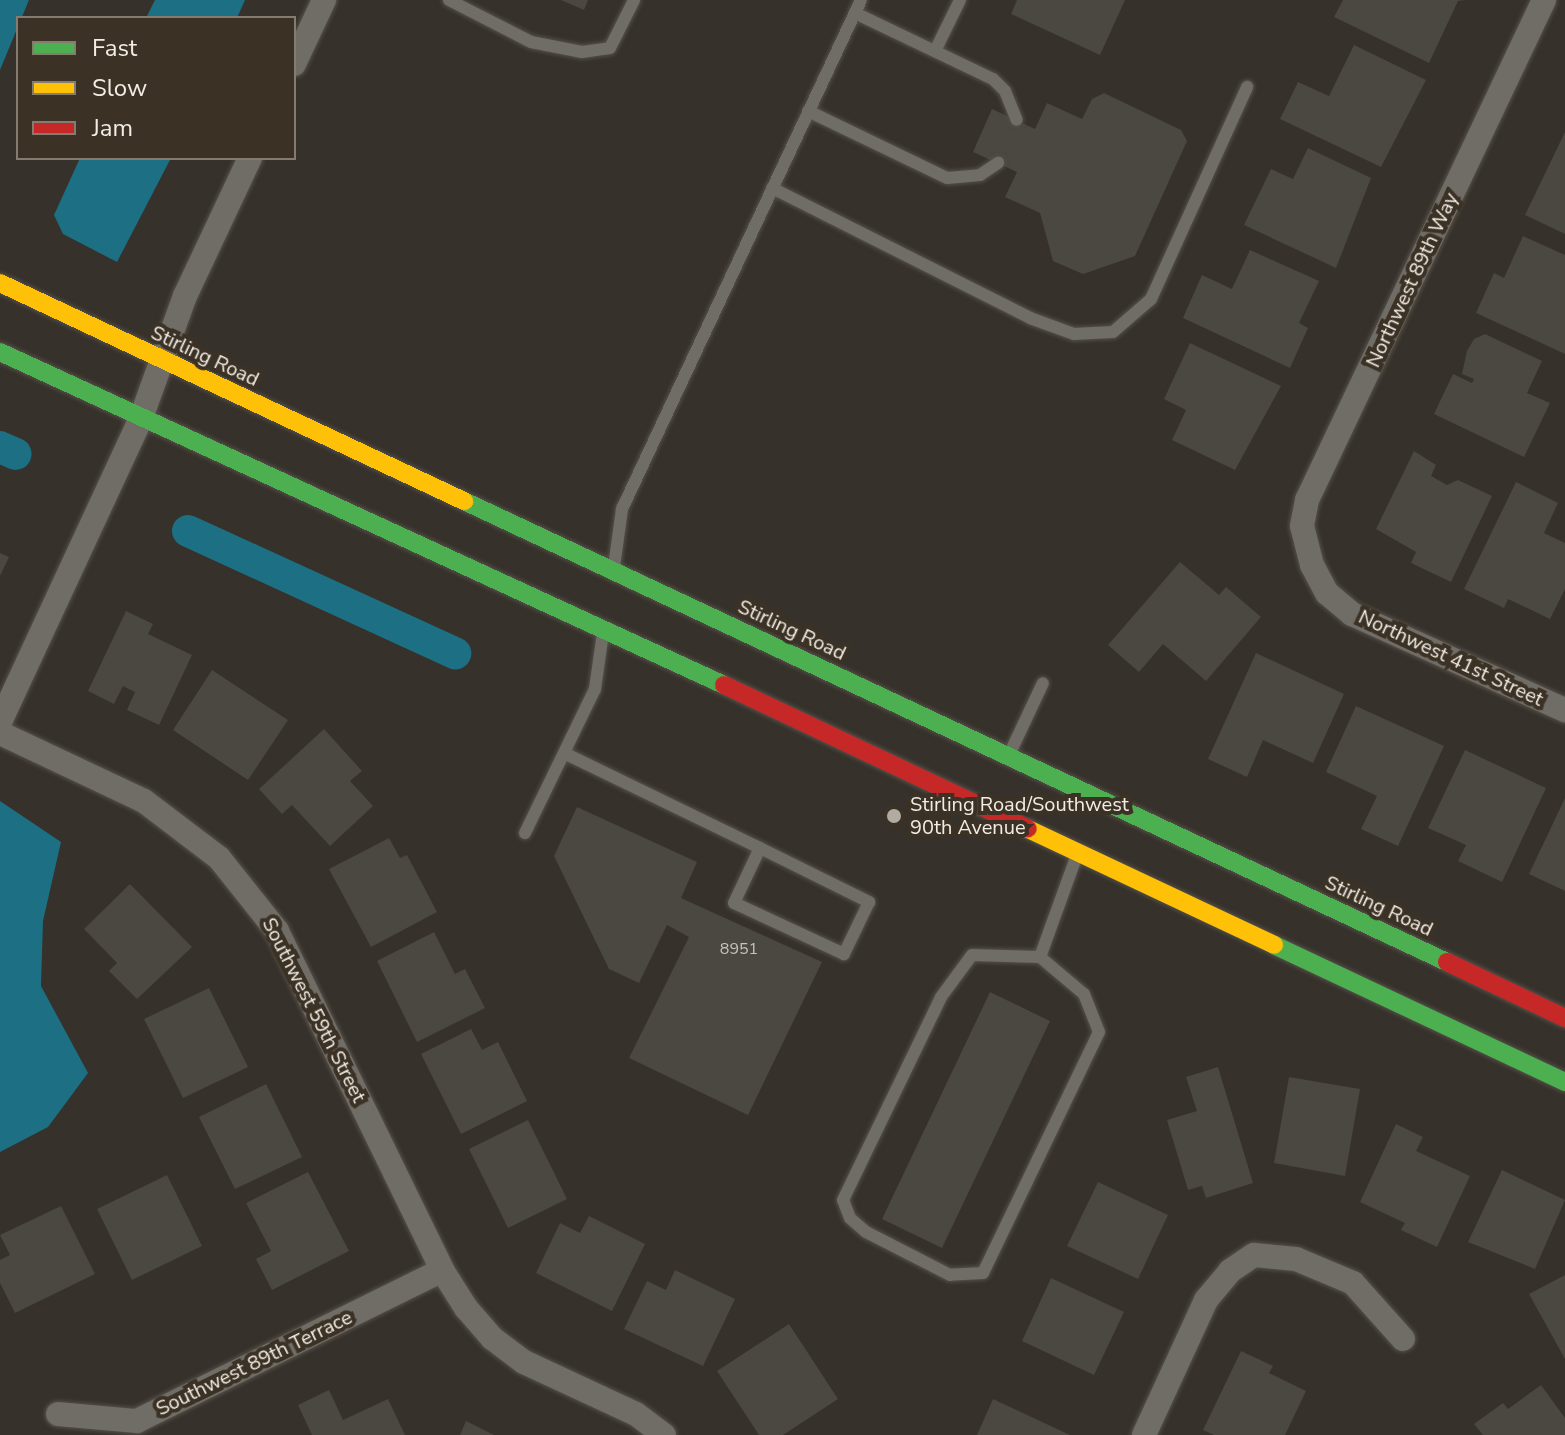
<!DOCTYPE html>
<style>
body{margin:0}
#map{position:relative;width:1565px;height:1435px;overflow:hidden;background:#36312a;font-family:"Nunito Sans",sans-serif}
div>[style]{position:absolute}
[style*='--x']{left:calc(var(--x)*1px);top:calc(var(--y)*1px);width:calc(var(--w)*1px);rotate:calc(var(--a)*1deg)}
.water>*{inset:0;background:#1d6f83}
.canal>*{height:32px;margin:-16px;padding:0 16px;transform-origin:16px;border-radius:16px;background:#1d6f83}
.building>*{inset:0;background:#4b4741}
.roads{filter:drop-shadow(0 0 2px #54504a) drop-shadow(0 0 2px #54504a)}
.lane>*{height:12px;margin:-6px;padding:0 6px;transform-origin:6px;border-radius:6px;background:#706c66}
.street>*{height:24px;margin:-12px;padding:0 12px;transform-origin:12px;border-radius:12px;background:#706c66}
.fast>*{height:18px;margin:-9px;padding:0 9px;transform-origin:9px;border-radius:9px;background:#4caf50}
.slow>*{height:18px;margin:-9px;padding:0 9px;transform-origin:9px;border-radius:9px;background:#ffc107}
.jam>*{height:18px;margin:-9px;padding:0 9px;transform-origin:9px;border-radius:9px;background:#c62828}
.dots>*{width:22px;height:22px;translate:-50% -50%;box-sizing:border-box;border:4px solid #3b3225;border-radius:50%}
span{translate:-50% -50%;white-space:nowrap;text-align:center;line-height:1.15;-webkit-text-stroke:8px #3b3225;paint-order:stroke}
.number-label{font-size:16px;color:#c8c3bb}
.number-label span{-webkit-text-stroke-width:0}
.street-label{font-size:20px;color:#f2ece4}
.poi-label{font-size:20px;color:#f2ece4}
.left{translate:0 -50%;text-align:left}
.legend{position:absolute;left:16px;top:16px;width:280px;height:144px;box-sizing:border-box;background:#3b3225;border:2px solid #847c71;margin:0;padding:10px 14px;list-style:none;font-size:24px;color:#f2ece4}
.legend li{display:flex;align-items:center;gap:16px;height:40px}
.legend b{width:40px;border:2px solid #847c71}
</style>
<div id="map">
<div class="water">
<i style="clip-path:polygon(0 0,29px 0,0 70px)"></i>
<i style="clip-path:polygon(155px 0,245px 0,237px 18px,146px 18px)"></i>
<i style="clip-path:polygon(80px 158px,171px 158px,117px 262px,63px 234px,54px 215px)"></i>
<i style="clip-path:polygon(0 801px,61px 842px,43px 921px,41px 986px,88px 1073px,48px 1127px,0 1152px)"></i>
</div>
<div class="canal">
<i style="--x:0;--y:447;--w:17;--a:24"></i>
<i style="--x:188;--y:531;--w:294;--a:24.6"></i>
</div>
<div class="building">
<i style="clip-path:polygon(561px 0,588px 0,584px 10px)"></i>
<i style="clip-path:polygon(1017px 0,1125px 0,1100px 55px,1011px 14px)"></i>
<i style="clip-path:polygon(1343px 0,1466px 0,1458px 1px,1429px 63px,1334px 17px)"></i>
<i style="clip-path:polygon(1354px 45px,1426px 80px,1381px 167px,1280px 119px,1298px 82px,1329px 96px)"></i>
<i style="clip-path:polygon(1104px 93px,1181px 130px,1187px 141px,1135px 256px,1083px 274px,1053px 261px,1040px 213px,1005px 197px,1017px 172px,973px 152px,992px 109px,1035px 129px,1047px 103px,1082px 119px,1092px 99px)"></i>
<i style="clip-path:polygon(1565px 132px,1565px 234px,1525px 215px)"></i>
<i style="clip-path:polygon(1308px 148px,1371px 178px,1336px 268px,1244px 225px,1271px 169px,1293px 179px)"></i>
<i style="clip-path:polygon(1523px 236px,1565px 255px,1565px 354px,1476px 313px,1494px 273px,1504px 278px)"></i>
<i style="clip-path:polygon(1250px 250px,1319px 281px,1299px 323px,1308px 328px,1290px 368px,1183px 318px,1202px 275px,1232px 289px)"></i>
<i style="clip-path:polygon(1485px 334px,1542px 361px,1527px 393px,1550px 403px,1524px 457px,1434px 414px,1453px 374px,1472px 383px,1474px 379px,1462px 374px,1467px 351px,1474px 339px)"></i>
<i style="clip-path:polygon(1190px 343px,1281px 386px,1235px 470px,1172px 440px,1186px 410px,1164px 399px)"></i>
<i style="clip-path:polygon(1414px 451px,1436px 465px,1431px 476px,1447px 485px,1458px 480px,1492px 496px,1451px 582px,1411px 563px,1416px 552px,1376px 529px)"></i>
<i style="clip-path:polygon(1516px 482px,1558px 503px,1544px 533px,1565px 543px,1565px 589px,1550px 619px,1508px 599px,1504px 608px,1464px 589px)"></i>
<i style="clip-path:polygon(0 553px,9px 557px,0 576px)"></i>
<i style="clip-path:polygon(1180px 562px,1219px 595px,1226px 587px,1261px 617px,1206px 681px,1163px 644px,1139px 672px,1108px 645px)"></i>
<i style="clip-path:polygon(126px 611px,153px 624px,148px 634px,192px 655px,159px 725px,127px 710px,135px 692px,123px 686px,114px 704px,88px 691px)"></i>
<i style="clip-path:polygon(1256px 653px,1344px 694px,1313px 763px,1263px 740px,1247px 777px,1208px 759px)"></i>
<i style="clip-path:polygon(212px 670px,288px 720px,248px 780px,173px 730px)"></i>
<i style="clip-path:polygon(1356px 706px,1444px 746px,1398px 846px,1361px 829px,1377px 796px,1326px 772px)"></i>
<i style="clip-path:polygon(324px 729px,362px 771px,350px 781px,373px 806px,330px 846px,292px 805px,282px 814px,259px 789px)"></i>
<i style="clip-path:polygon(1465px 750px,1546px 788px,1502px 882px,1458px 861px,1466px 845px,1428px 828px)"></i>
<i style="clip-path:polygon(1565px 798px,1565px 891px,1529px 874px)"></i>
<i style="clip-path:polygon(577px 807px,697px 862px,681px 898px,822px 962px,748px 1115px,629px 1058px,689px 937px,667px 925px,639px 983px,609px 969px,554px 856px)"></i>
<i style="clip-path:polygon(389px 838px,400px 858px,407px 855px,437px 912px,371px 947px,329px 869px)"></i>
<i style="clip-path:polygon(130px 884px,192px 947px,137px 999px,109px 971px,117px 963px,84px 929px)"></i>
<i style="clip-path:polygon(434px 932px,455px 974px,465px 969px,485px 1008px,417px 1042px,377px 961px)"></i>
<i style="clip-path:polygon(209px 988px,248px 1067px,183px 1098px,144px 1019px)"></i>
<i style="clip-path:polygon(990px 992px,1050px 1021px,942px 1248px,882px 1219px)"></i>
<i style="clip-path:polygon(471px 1029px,482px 1050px,498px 1042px,527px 1101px,461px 1134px,421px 1054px)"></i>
<i style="clip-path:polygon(1218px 1067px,1253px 1183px,1206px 1198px,1202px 1186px,1188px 1190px,1167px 1120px,1197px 1111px,1186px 1077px)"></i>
<i style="clip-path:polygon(1289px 1077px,1360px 1089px,1345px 1176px,1274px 1163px)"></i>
<i style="clip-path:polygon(266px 1084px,302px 1157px,235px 1189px,199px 1117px)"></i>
<i style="clip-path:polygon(528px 1120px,567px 1199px,508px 1228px,469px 1149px)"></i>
<i style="clip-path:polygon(1396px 1124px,1423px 1137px,1416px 1151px,1470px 1176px,1437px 1247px,1401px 1230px,1405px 1223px,1360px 1202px)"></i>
<i style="clip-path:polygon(1502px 1170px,1565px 1200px,1535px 1269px,1468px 1242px)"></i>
<i style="clip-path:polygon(308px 1172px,349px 1251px,272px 1290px,256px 1259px,271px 1251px,246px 1203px)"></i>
<i style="clip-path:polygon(167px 1175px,202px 1246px,132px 1280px,97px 1209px)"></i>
<i style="clip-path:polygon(1098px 1182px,1168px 1215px,1138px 1279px,1067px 1246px)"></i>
<i style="clip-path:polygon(61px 1206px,95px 1274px,15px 1313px,0 1283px,0 1260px,10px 1255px,0 1235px)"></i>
<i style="clip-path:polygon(589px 1216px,645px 1244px,612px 1311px,536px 1273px,560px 1223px,580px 1233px)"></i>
<i style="clip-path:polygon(675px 1270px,735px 1299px,703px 1366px,624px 1329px,647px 1281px,666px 1290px)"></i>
<i style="clip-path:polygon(1565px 1275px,1565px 1359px,1529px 1294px)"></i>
<i style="clip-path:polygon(1051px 1278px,1124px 1312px,1094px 1375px,1022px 1341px)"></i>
<i style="clip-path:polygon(789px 1324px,838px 1399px,783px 1435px,759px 1435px,717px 1371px)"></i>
<i style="clip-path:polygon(1241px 1351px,1273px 1366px,1269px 1373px,1306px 1391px,1285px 1435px,1214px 1435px,1203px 1430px)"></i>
<i style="clip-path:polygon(1541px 1385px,1565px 1418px,1565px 1435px,1483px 1435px,1474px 1424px,1503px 1403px,1508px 1409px)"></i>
<i style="clip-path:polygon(329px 1390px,343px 1420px,388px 1399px,405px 1435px,312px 1435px,298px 1405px)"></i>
<i style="clip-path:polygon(993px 1399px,1070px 1435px,977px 1435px)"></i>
<i style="clip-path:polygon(466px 1421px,494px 1435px,460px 1435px)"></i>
</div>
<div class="roads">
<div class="lane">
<i style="--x:449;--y:0;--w:92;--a:27.1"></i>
<i style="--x:531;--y:42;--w:52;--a:11.1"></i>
<i style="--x:582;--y:52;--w:28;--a:-8"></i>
<i style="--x:610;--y:48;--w:54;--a:-63.4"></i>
<i style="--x:855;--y:13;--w:153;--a:25.6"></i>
<i style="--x:993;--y:79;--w:17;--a:45"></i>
<i style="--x:1005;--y:91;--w:31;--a:68"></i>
<i style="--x:935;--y:51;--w:57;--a:-63.9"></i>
<i style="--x:808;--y:111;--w:154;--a:25.7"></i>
<i style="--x:947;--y:178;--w:33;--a:-5"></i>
<i style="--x:980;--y:175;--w:22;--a:-34"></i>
<i style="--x:772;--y:188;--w:289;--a:26.7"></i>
<i style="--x:1030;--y:318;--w:47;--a:20"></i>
<i style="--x:1074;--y:334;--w:39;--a:-3"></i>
<i style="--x:1113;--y:332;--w:50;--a:-41"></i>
<i style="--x:1151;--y:299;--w:233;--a:-65.6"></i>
<i style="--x:614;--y:567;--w:59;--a:-82.1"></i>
<i style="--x:622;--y:509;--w:562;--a:-64.85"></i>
<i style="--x:564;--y:753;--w:218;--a:25.9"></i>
<i style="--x:760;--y:848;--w:122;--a:26.4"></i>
<i style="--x:869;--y:902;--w:58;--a:115.7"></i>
<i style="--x:844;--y:954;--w:121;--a:-155.1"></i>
<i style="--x:734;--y:903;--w:61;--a:-64.7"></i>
<i style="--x:1010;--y:753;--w:77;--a:-64.8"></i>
<i style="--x:525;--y:833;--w:160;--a:-64.1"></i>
<i style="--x:595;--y:689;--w:57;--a:-81.9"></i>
<i style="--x:972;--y:955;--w:68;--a:1.7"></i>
<i style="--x:1040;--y:957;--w:57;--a:40.1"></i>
<i style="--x:1084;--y:994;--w:41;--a:68.5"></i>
<i style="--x:1099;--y:1032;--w:267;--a:115.7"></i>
<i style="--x:983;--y:1273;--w:33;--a:177"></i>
<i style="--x:950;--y:1275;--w:94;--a:-152.9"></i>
<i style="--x:866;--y:1232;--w:21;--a:-139"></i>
<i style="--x:850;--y:1218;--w:19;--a:-111"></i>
<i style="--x:843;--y:1200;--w:225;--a:-64.2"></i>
<i style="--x:941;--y:997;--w:52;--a:-53.6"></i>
<i style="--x:1040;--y:957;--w:109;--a:-70.1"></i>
</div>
<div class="street">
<i style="--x:1544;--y:0;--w:553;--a:115.36"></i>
<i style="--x:1307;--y:500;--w:26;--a:101"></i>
<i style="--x:1302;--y:526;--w:40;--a:75.6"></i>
<i style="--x:1312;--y:565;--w:32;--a:62"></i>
<i style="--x:1327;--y:593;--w:33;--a:40"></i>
<i style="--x:1352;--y:614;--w:234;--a:24.3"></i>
<i style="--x:294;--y:64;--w:71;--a:-64.9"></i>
<i style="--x:0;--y:722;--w:335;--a:-65.1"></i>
<i style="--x:141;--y:418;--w:130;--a:-70.2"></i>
<i style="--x:185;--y:296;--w:153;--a:-64.8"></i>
<i style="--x:0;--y:733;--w:159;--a:25.3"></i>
<i style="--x:144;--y:801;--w:94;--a:37.2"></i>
<i style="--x:219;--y:858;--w:93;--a:51.5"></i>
<i style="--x:277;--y:931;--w:377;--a:64"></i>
<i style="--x:442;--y:1270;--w:45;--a:57.7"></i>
<i style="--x:466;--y:1308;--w:40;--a:49"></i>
<i style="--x:492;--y:1338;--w:40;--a:37"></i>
<i style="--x:524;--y:1362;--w:123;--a:24.9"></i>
<i style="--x:636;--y:1414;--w:35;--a:37"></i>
<i style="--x:58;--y:1414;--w:79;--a:5.1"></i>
<i style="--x:137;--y:1421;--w:340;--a:-26.3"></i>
<i style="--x:1144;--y:1435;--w:149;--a:-65.3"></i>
<i style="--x:1206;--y:1300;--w:38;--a:-50"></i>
<i style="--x:1230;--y:1271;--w:29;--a:-34"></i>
<i style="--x:1254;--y:1255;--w:42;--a:5.4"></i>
<i style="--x:1296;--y:1259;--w:62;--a:22.8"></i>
<i style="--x:1353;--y:1283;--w:75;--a:48.2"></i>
</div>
<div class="fast">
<i style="--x:0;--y:352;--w:797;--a:24.7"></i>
<i style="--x:464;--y:501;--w:1086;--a:25.13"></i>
<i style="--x:1274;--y:945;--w:322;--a:25.2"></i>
</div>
<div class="slow">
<i style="--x:0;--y:283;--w:513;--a:25.17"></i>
<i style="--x:1028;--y:829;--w:272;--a:25.2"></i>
</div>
<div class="jam">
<i style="--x:724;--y:685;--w:336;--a:25.3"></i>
<i style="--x:1447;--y:962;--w:131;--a:25.4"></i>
</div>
</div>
<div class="dots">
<i style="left:894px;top:816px;background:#b0aba3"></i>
</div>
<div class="number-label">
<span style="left:739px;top:949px">8951</span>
</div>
<div class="street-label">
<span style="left:1412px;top:280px;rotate:-65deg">Northwest 89th Way</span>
<span style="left:205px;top:356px;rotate:25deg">Stirling Road</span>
<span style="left:792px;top:630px;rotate:25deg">Stirling Road</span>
<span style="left:1451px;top:658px;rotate:25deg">Northwest 41st Street</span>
<span style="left:1379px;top:906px;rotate:25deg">Stirling Road</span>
<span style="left:314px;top:1010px;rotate:63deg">Southwest 59th Street</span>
<span style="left:254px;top:1363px;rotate:-26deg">Southwest 89th Terrace</span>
</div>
<div class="poi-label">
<span class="left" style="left:910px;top:816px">Stirling Road/Southwest<br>90th Avenue</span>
</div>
<ul class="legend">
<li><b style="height:10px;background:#4caf50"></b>Fast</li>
<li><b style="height:10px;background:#ffc107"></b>Slow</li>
<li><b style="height:10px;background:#c62828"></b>Jam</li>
</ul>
</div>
